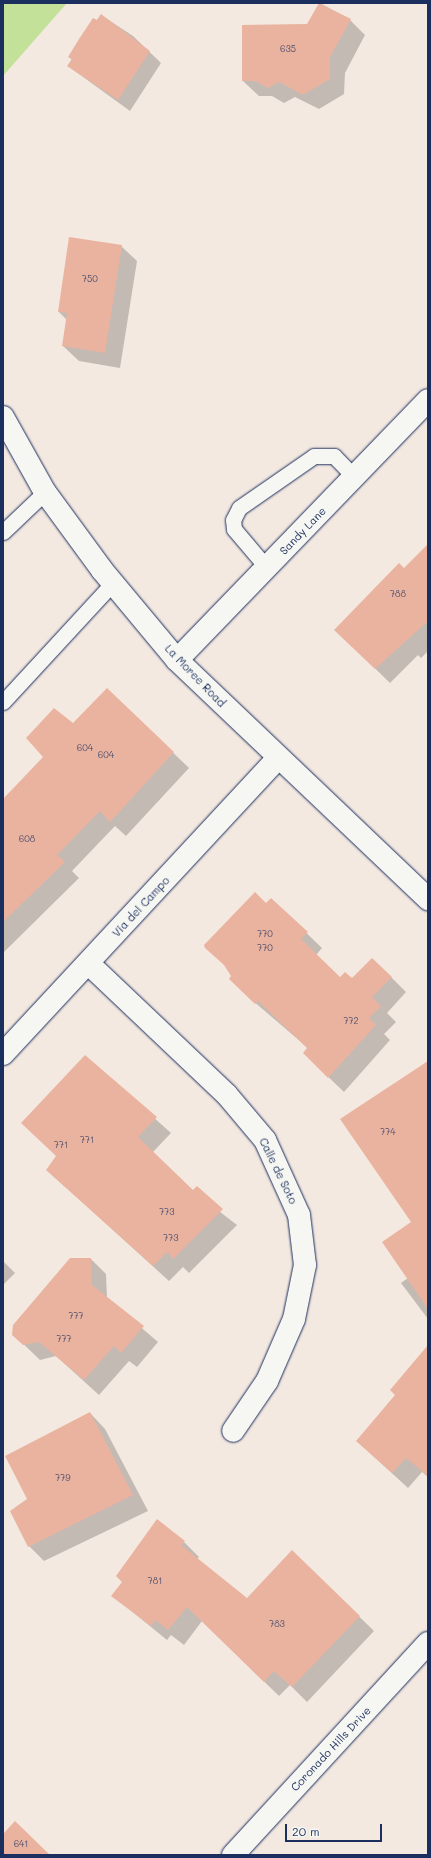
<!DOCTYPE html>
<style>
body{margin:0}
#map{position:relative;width:431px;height:1858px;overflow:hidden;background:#f4e9e1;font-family:Mali,sans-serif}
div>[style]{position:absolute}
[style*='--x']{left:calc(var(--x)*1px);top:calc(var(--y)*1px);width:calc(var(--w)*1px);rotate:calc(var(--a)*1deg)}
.green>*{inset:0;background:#c3e199}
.shadow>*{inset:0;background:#0003}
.building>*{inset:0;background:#eab39f}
.roads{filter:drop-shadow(0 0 1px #1b2f5e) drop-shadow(0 0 1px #1b2f5e)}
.lane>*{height:15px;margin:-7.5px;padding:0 7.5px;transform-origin:7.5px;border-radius:7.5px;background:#f6f6f2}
.street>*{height:22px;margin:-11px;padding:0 11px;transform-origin:11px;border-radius:11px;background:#f6f6f2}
.secondary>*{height:22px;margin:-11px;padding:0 11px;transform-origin:11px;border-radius:11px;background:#f6f6f2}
span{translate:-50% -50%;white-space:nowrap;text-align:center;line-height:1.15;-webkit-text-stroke:4px #f6f6f2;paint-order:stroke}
.number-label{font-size:9px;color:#4f506e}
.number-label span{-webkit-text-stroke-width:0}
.street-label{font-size:11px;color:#1b2f5e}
.frame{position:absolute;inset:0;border:4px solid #1b2f5e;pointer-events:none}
.scale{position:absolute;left:285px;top:1824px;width:97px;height:18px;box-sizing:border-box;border:2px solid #1b2f5e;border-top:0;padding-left:5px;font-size:12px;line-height:14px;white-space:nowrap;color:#1b2f5e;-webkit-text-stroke:3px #f6f6f2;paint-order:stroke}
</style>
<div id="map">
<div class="green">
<i style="clip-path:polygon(3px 3px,67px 3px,3px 76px)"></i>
</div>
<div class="shadow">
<i style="clip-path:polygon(320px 3px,350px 20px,365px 35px,345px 73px,344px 94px,319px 109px,295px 97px,284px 103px,272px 96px,259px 96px,243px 81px,243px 26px,307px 25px)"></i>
<i style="clip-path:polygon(101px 15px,133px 36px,161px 63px,130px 111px,68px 66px,72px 60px,69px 57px)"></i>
<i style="clip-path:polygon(121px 246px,137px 261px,120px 368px,79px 361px,63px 346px,67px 320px,59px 312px)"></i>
<i style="clip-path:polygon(428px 545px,428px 651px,421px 658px,418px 655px,390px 683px,351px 645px,404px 570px)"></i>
<i style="clip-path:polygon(107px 689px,189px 768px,126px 836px,115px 826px,72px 871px,79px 878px,3px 953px,3px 801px)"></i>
<i style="clip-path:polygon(271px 899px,322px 948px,316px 955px,340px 978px,391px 977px,406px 992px,387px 1013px,396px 1022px,384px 1034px,390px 1040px,344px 1092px,319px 1068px,308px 1048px,245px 994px,266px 904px)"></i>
<i style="clip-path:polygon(85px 1056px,171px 1133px,153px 1152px,193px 1191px,237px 1225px,189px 1273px,183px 1267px,169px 1281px,47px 1170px,57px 1157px)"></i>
<i style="clip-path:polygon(428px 1065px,428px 1319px,401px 1283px,408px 1278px)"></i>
<i style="clip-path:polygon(91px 1259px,106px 1274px,107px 1298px,158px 1342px,137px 1367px,129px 1361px,99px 1395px,56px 1356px,40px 1360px,13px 1334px)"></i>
<i style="clip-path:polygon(3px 1261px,15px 1273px,3px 1285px)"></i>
<i style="clip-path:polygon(428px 1358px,428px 1477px,422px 1472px,408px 1488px,357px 1441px)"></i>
<i style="clip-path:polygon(90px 1413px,105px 1429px,148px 1511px,44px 1561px,29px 1546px,29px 1499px)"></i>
<i style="clip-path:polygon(184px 1542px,199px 1557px,197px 1559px,247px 1599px,292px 1551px,374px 1631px,307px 1702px,290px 1685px,279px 1696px,202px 1621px,184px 1645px,171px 1635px,167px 1640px,113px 1596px)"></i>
</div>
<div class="building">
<i style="clip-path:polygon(319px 3px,351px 19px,330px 57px,330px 79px,303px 95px,279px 82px,268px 88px,256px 81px,242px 81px,242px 25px,307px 24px)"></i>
<i style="clip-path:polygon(101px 14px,150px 51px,118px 100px,67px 66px,72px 59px,68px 57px,79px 39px,93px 18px,97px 20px)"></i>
<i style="clip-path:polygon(69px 237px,122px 245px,105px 353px,62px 346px,67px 313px,58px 312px)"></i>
<i style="clip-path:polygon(428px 544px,428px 621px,375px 669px,334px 630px,399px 563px,404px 568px)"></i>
<i style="clip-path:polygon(107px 688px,174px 752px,110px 822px,100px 811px,57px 855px,65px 862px,3px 922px,3px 799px,43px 757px,26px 738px,54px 708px,73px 723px)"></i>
<i style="clip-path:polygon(255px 892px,266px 903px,271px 898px,308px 932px,301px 939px,340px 977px,345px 972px,352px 978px,372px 958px,392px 977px,372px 997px,381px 1006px,369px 1018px,376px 1025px,328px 1078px,303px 1053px,307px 1048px,258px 1001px,255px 1004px,229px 979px,231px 976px,224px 965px,205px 948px,204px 945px)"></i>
<i style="clip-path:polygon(85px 1055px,157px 1117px,138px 1137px,193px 1190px,197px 1186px,223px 1209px,173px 1259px,167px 1252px,153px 1266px,46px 1170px,56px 1156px,21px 1123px)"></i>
<i style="clip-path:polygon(428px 1061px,428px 1309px,382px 1242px,411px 1222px,340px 1119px)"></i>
<i style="clip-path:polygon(70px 1258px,91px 1258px,92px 1285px,144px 1326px,121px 1353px,114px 1346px,84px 1380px,39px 1342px,23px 1345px,12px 1335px,13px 1325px)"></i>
<i style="clip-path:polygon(428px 1345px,428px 1476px,406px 1458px,392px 1473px,356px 1441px,395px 1395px,390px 1390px)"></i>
<i style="clip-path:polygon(90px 1412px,133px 1495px,28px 1547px,10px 1511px,27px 1499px,5px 1456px)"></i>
<i style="clip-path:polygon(157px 1519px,185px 1541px,181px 1545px,247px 1598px,292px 1550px,360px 1616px,292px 1687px,274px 1671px,264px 1682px,187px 1607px,168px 1630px,155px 1620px,151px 1626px,111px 1596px,122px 1582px,116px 1576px)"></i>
<i style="clip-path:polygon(15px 1821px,50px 1855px,3px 1855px,3px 1834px)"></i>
</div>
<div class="roads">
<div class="lane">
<i style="--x:3;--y:532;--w:58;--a:-43.6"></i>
<i style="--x:267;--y:568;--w:51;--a:-130.2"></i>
<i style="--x:234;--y:529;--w:9;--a:-96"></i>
<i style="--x:233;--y:520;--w:13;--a:-63"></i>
<i style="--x:239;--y:508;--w:91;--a:-34.7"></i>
<i style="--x:314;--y:456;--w:20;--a:0"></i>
<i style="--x:334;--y:456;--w:30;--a:46"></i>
<i style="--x:3;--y:702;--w:162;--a:-47.3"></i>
</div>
<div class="street">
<i style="--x:177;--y:660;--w:361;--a:-46"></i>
<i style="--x:89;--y:964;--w:190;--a:43.5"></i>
<i style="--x:227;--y:1095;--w:59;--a:49.8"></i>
<i style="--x:265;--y:1140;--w:82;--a:65.6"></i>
<i style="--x:299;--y:1215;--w:50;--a:83.2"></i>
<i style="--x:305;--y:1265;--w:55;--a:101.5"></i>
<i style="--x:294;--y:1319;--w:68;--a:113.5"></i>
<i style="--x:267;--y:1381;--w:60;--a:124.2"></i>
<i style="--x:3;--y:1054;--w:404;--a:-47.1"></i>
</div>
<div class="secondary">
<i style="--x:3;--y:417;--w:86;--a:60.8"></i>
<i style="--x:45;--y:492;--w:97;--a:53.8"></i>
<i style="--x:102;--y:570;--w:117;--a:50.2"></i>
<i style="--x:177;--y:660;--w:347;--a:43.6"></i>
<i style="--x:233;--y:1855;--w:288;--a:-47.4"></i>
</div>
</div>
<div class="number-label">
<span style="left:288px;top:49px">635</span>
<span style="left:90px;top:279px">750</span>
<span style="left:398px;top:594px">788</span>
<span style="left:85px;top:748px">604</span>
<span style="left:106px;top:755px">604</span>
<span style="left:27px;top:839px">608</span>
<span style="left:265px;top:934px">770</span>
<span style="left:265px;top:948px">770</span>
<span style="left:351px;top:1021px">772</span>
<span style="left:388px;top:1132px">774</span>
<span style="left:87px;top:1140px">771</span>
<span style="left:61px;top:1145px">771</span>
<span style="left:167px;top:1212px">773</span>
<span style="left:171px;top:1238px">773</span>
<span style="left:76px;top:1316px">777</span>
<span style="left:64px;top:1339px">777</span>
<span style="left:63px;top:1478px">779</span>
<span style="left:155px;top:1581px">781</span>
<span style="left:277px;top:1624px">783</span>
<span style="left:21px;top:1844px">641</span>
</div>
<div class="street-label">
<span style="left:303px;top:531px;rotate:-46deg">Sandy Lane</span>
<span style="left:195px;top:676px;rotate:46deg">La Moree Road</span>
<span style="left:141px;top:907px;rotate:-47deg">Via del Campo</span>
<span style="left:278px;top:1171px;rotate:64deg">Calle de Soto</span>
<span style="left:331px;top:1749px;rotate:-47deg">Coronado Hills Drive</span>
</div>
<div class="frame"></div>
<div class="scale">20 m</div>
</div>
